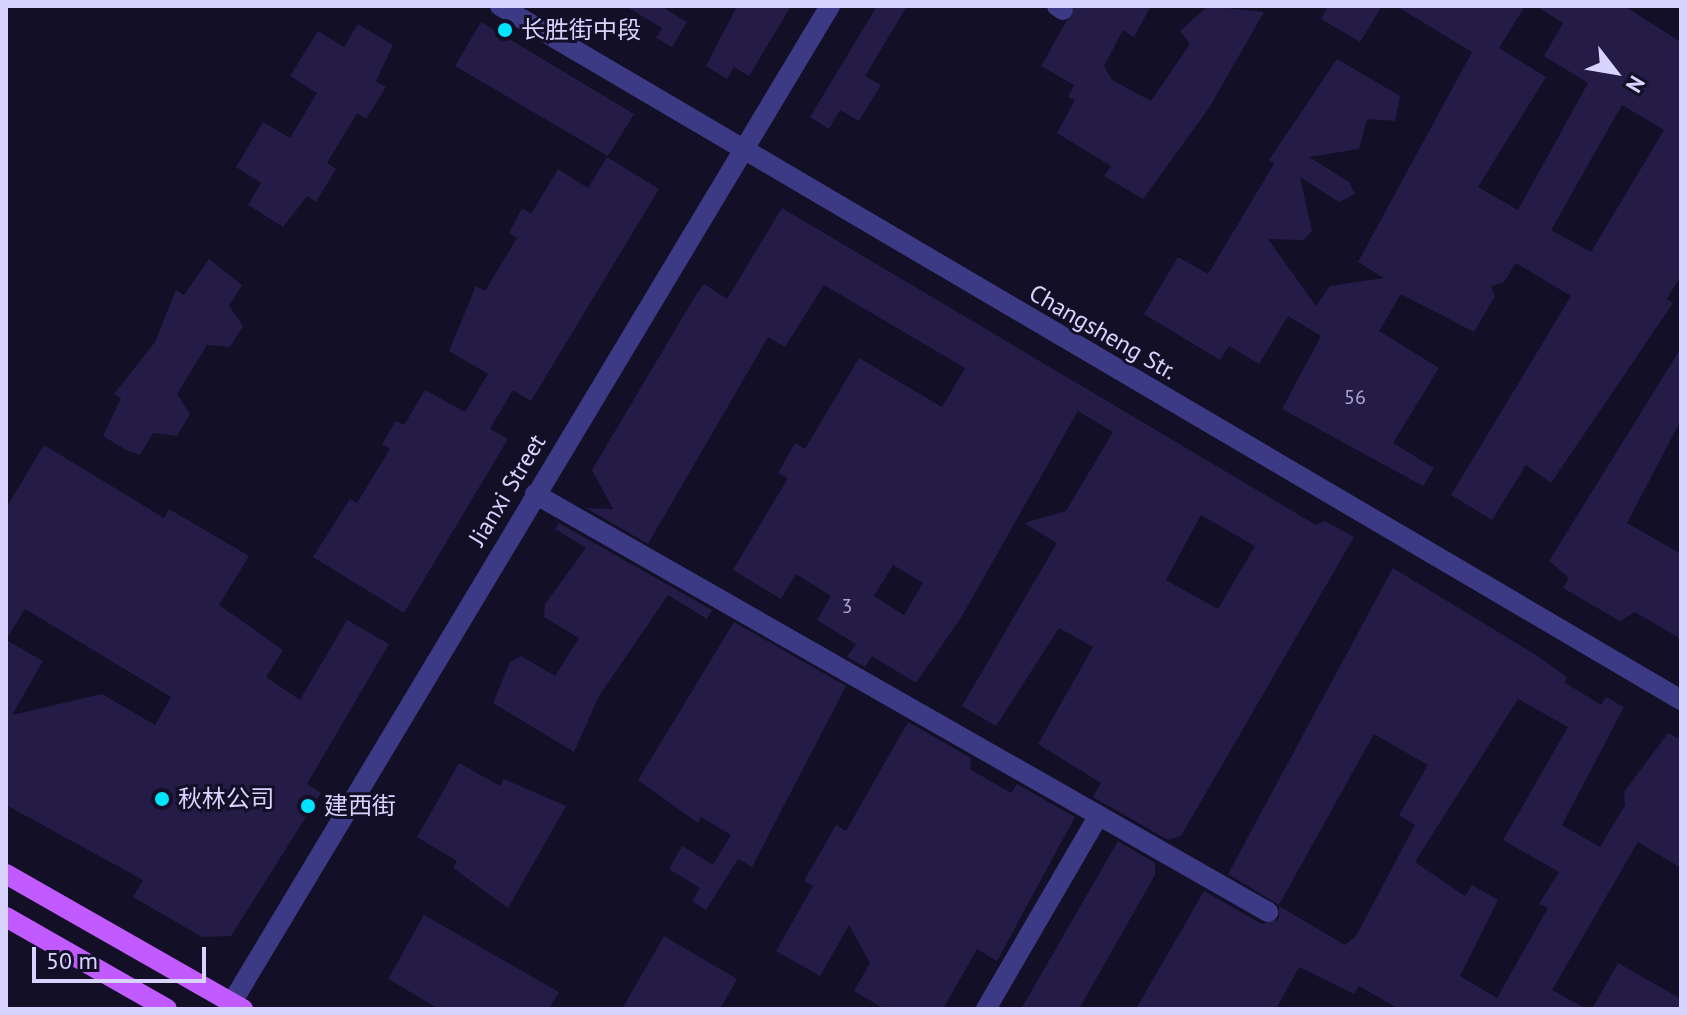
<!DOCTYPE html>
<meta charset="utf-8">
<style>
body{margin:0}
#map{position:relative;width:1687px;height:1015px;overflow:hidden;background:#130f26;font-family:"PT Sans","Noto Sans SC",sans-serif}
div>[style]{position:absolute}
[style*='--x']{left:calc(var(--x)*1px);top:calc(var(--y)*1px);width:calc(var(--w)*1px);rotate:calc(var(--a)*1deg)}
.building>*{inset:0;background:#241b47}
.minor>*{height:20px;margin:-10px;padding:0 10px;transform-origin:10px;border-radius:10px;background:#3d3a85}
.major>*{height:20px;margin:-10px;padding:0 10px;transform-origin:10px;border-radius:10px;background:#c25bff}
.dots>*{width:22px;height:22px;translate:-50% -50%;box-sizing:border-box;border:4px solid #130f26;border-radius:50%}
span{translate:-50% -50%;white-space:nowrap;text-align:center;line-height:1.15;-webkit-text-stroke:6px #130f26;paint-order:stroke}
.number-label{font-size:20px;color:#aca6d1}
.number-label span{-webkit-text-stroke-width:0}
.poi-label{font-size:24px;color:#d9d4ff}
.left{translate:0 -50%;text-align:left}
.street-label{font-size:24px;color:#d9d4ff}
.frame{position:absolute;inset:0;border:8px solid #d9d4ff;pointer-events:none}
.north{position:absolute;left:1575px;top:32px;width:80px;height:80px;-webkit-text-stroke:6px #130f26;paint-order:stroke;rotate:121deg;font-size:22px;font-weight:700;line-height:32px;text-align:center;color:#d9d4ff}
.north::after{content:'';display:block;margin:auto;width:28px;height:36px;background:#d9d4ff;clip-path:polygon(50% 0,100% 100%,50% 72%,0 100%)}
.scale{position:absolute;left:32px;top:947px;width:174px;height:36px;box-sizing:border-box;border:4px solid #d9d4ff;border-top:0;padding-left:10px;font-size:24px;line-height:28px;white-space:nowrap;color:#d9d4ff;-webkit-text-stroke:6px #130f26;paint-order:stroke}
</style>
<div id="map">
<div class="building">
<i style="clip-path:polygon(625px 6px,661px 6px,687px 22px,672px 47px,656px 38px,662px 28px)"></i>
<i style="clip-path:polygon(737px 6px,791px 6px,749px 76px,734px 67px,727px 79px,706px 66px)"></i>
<i style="clip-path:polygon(877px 6px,907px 6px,865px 76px,881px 85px,859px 121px,840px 110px,829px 129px,810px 117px)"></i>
<i style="clip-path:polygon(1075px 6px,1151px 6px,1134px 37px,1123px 30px,1104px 66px,1112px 80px,1151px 101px,1190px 44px,1180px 31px,1208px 6px,1264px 12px,1209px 108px,1143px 199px,1104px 176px,1111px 166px,1057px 133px,1075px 100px,1068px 97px,1074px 85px,1041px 66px)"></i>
<i style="clip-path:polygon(1328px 6px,1382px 6px,1360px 42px,1321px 19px)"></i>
<i style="clip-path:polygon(evenodd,1396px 6px,1525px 6px,1499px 48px,1546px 77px,1478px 187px,1518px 210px,1588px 83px,1544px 56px,1563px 23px,1536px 6px,1624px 6px,1681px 42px,1681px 275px,1667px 299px,1673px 303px,1551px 483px,1526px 465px,1492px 520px,1451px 495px,1571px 296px,1516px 263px,1504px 282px,1491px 286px,1495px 296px,1474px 332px,1401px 294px,1379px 331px,1439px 368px,1393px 443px,1434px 468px,1423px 486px,1282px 409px,1321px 336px,1288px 316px,1259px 364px,1229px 346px,1220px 360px,1144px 314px,1178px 257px,1208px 274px,1274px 164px,1269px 160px,1337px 59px,1400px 96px,1395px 121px,1367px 119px,1359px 149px,1309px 157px,1349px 182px,1355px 194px,1339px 202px,1300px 177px,1312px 231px,1304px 240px,1268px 239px,1316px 306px,1330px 286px,1384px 278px,1358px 262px,1472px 52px,1396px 6px,1622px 105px,1664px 130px,1591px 252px,1551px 230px,1622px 105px)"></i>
<i style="clip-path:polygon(481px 22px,634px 114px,608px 156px,455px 66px)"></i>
<i style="clip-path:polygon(358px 24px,393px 45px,376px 81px,386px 87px,366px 119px,357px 113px,327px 163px,336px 169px,316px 202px,307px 196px,283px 227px,248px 205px,261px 183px,236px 167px,263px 122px,290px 138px,317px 93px,290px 76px,318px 31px,344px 47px)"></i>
<i style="clip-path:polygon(607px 157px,659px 189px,531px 401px,513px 390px,495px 420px,490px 429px,508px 439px,404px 613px,313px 557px,350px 499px,357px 503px,390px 449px,382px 444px,396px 421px,404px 425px,425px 390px,465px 412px,488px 374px,449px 351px,476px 286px,485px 291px,517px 238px,509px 233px,522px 208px,531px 214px,558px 169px,588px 188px)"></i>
<i style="clip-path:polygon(evenodd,782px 208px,1316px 525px,1325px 521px,1354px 537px,1181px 836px,1168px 840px,1093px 797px,1101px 783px,1038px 744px,1093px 647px,1059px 628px,996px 726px,962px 706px,1057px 543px,1024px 523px,1066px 511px,1113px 432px,1078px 411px,962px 616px,916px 683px,872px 656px,865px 667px,847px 657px,856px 644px,817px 620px,831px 596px,796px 574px,781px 599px,733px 570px,788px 478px,778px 473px,795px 443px,805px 449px,859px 358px,942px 407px,965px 368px,824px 285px,785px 347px,768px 337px,648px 544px,586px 508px,613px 509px,592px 470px,697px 293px,704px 284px,727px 299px,782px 208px,1201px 515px,1255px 546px,1218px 609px,1166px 580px,1201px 515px,782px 208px,893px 565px,923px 583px,904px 615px,874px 596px,893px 565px)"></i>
<i style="clip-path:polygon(209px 259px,242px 285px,229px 306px,243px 326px,230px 347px,207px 345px,177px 394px,190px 414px,177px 436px,153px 433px,140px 455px,126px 450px,103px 436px,121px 398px,114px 394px,155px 342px,176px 290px,184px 295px)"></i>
<i style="clip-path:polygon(1681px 348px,1681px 420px,1627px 523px,1681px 554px,1681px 639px,1635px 612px,1620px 621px,1563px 588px,1569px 578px,1549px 561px)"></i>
<i style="clip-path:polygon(evenodd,44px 445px,164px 518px,169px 509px,249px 556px,219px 605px,283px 650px,266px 677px,300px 700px,347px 620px,389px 644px,307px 784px,321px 793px,231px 936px,202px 937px,133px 897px,143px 880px,6px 805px,6px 508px,44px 445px,25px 609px,171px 697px,155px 725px,102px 694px,12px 715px,43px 661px,6px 640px,25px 609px)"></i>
<i style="clip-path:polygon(559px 523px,712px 610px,707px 619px,668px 595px,599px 696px,574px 752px,493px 703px,510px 662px,521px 656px,555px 676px,579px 638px,544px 617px,545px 604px,586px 548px,555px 529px)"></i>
<i style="clip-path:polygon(evenodd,1393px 568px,1539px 657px,1567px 677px,1564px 682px,1601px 705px,1606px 697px,1624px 707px,1562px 825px,1600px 847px,1625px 805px,1624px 792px,1668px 733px,1681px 740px,1681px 868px,1638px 842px,1552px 990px,1587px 1009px,1399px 1009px,1359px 986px,1354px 994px,1299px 967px,1276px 1009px,1136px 1009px,1204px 891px,1262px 924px,1279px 919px,1279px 906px,1345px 945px,1356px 936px,1415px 825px,1399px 815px,1428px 765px,1374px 734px,1279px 905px,1228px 874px,1393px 568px,1518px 699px,1568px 727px,1503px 840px,1559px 872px,1539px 904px,1548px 908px,1497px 998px,1460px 976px,1498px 900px,1472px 885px,1465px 896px,1415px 862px,1518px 699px)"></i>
<i style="clip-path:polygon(734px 622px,846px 686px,752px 867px,738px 859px,706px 910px,692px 901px,700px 888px,669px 869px,682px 846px,713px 865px,731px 835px,701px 817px,698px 823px,638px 780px)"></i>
<i style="clip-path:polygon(908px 722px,971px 758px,970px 769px,1011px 793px,1017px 784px,1075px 817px,997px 961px,977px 949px,943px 1009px,885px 1009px,854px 991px,870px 963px,849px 925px,820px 976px,776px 951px,813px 886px,804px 881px,836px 825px,846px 831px)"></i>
<i style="clip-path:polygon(459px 763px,500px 786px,504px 779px,566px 806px,508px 908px,453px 868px,457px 861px,417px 837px)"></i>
<i style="clip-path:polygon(1118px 841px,1155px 863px,1155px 875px,1097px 977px,1079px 1009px,1021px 1009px)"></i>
<i style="clip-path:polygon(424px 915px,559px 992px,549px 1009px,439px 1009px,388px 979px)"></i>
<i style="clip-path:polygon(664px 936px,737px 979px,720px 1009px,622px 1009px)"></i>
<i style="clip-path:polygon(1618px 963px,1681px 999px,1681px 1009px,1592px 1009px)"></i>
</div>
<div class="minor">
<i style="--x:500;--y:6;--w:1370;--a:30.44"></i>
<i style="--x:1057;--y:6;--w:7;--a:34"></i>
<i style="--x:535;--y:494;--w:844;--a:29.69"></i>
<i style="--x:228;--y:1009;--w:1170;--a:-59.03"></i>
<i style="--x:986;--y:1009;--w:221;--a:-59.8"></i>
</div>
<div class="major">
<i style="--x:6;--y:874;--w:273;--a:29.7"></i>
<i style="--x:6;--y:917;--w:185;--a:29.7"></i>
</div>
<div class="dots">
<i style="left:505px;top:30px;background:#00e5ff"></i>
<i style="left:162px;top:799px;background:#00e5ff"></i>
<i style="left:308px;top:806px;background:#00e5ff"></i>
</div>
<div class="number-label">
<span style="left:1355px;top:397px">56</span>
<span style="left:847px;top:606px">3</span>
</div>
<div class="poi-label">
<span class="left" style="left:521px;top:30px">长胜街中段</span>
<span class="left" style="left:178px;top:799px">秋林公司</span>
<span class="left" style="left:324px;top:806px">建西街</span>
</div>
<div class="street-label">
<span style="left:1103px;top:332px;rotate:30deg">Changsheng Str.</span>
<span style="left:507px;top:490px;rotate:-59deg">Jianxi Street</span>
</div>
<div class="frame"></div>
<div class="north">N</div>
<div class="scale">50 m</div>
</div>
